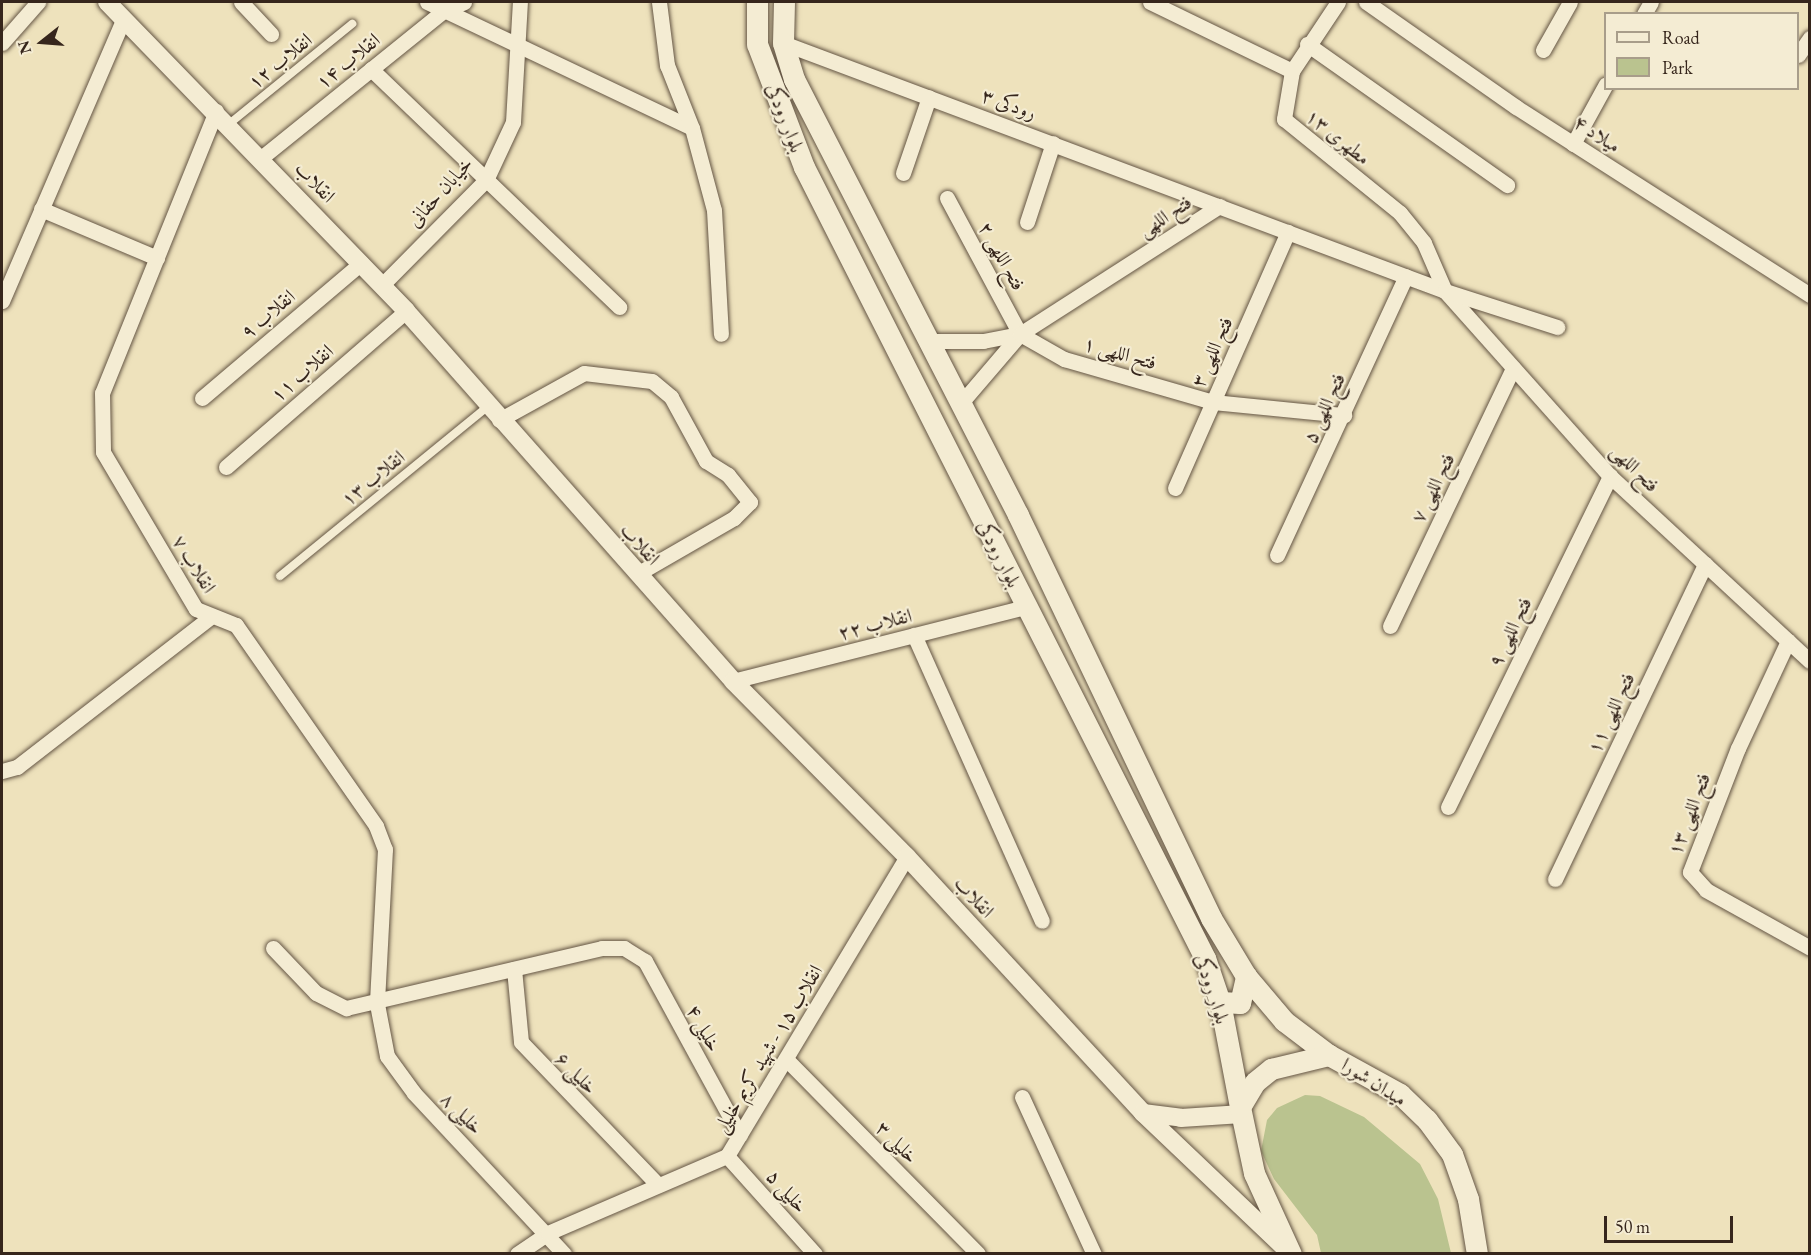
<!DOCTYPE html>
<meta charset="utf-8">
<style>
body{margin:0}
#map{position:relative;width:1811px;height:1255px;overflow:hidden;background:#eee2bc;font-family:"EB Garamond",Amiri,serif}
div>[style]{position:absolute}
[style*='--x']{left:calc(var(--x)*1px);top:calc(var(--y)*1px);width:calc(var(--w)*1px);rotate:calc(var(--a)*1deg)}
.green>*{inset:0;background:#bac38f}
.roads{filter:drop-shadow(0 0 2px #645544) drop-shadow(0 0 2px #645544)}
.service>*{height:8px;margin:-4px;padding:0 4px;transform-origin:4px;border-radius:4px;background:#f4ecd3}
.minor>*{height:15px;margin:-7.5px;padding:0 7.5px;transform-origin:7.5px;border-radius:7.5px;background:#f4ecd3}
.tertiary>*{height:18px;margin:-9px;padding:0 9px;transform-origin:9px;border-radius:9px;background:#f4ecd3}
.secondary>*{height:21px;margin:-10.5px;padding:0 10.5px;transform-origin:10.5px;border-radius:10.5px;background:#f4ecd3}
span{translate:-50% -50%;white-space:nowrap;text-align:center;line-height:1.15;-webkit-text-stroke:4.5px #f4ecd3;paint-order:stroke}
.street-label{font-size:20px;color:#36261c}
.frame{position:absolute;inset:0;border:3px solid #36261c;pointer-events:none}
.legend{position:absolute;left:1604px;top:12px;width:195px;height:78px;box-sizing:border-box;background:#f4ecd3;border:2px solid #a89d8a;margin:0;padding:8px 10px;list-style:none;font-size:18px;color:#36261c}
.legend li{display:flex;align-items:center;gap:12px;height:30px}
.legend b{width:30px;border:2px solid #a89d8a}
.north{position:absolute;left:12px;top:12px;width:60px;height:60px;-webkit-text-stroke:4px #f4ecd3;paint-order:stroke;rotate:253deg;font-size:16px;font-weight:700;line-height:24px;text-align:center;color:#36261c}
.north::after{content:'';display:block;margin:auto;width:21px;height:27px;background:#36261c;clip-path:polygon(50% 0,100% 100%,50% 72%,0 100%)}
.scale{position:absolute;left:1604px;top:1216px;width:129px;height:27px;box-sizing:border-box;border:3px solid #36261c;border-top:0;padding-left:8px;font-size:18px;line-height:21px;white-space:nowrap;color:#36261c;-webkit-text-stroke:4px #f4ecd3;paint-order:stroke}
</style>
<div id="map">
<div class="green">
<i style="clip-path:polygon(1305px 1095px,1320px 1096px,1364px 1117px,1420px 1164px,1438px 1199px,1451px 1253px,1321px 1253px,1317px 1235px,1274px 1179px,1261px 1151px,1267px 1120px,1277px 1108px)"></i>
</div>
<div class="roads">
<div class="service">
<i style="--x:229;--y:124;--w:159;--a:-39.1"></i>
<i style="--x:280;--y:576;--w:267;--a:-39.2"></i>
</div>
<div class="minor">
<i style="--x:241;--y:2;--w:44;--a:46.8"></i>
<i style="--x:427;--y:2;--w:293;--a:25.4"></i>
<i style="--x:659;--y:2;--w:64;--a:82.8"></i>
<i style="--x:667;--y:65;--w:68;--a:68.4"></i>
<i style="--x:692;--y:128;--w:85;--a:75"></i>
<i style="--x:714;--y:210;--w:124;--a:86.8"></i>
<i style="--x:1150;--y:2;--w:158;--a:25.9"></i>
<i style="--x:1338;--y:2;--w:83;--a:123.7"></i>
<i style="--x:1292;--y:71;--w:49;--a:99.5"></i>
<i style="--x:1284;--y:119;--w:149;--a:39"></i>
<i style="--x:1400;--y:213;--w:38;--a:51"></i>
<i style="--x:1424;--y:243;--w:52;--a:66.4"></i>
<i style="--x:1445;--y:291;--w:248;--a:48.3"></i>
<i style="--x:1610;--y:476;--w:272;--a:42.8"></i>
<i style="--x:1366;--y:2;--w:183;--a:35"></i>
<i style="--x:1516;--y:107;--w:349;--a:32.6"></i>
<i style="--x:1644;--y:14;--w:14;--a:-60"></i>
<i style="--x:2;--y:43;--w:55;--a:-48.7"></i>
<i style="--x:783;--y:43;--w:707;--a:20.54"></i>
<i style="--x:1445;--y:291;--w:118;--a:17.8"></i>
<i style="--x:1307;--y:44;--w:245;--a:35.2"></i>
<i style="--x:1543;--y:50;--w:55;--a:-60.6"></i>
<i style="--x:1798;--y:55;--w:21;--a:-55"></i>
<i style="--x:371;--y:69;--w:344;--a:43.8"></i>
<i style="--x:216;--y:111;--w:304;--a:112"></i>
<i style="--x:102;--y:393;--w:59;--a:89"></i>
<i style="--x:103;--y:452;--w:182;--a:59.4"></i>
<i style="--x:196;--y:609;--w:43;--a:21.8"></i>
<i style="--x:236;--y:625;--w:245;--a:55.1"></i>
<i style="--x:376;--y:826;--w:25;--a:69"></i>
<i style="--x:385;--y:849;--w:155;--a:93"></i>
<i style="--x:377;--y:1004;--w:53;--a:79.1"></i>
<i style="--x:387;--y:1056;--w:46;--a:53.9"></i>
<i style="--x:414;--y:1093;--w:220;--a:47"></i>
<i style="--x:1573;--y:144;--w:68;--a:-61.2"></i>
<i style="--x:261;--y:158;--w:234;--a:-38.9"></i>
<i style="--x:443;--y:11;--w:23;--a:-23"></i>
<i style="--x:903;--y:173;--w:80;--a:-71.1"></i>
<i style="--x:947;--y:198;--w:154;--a:61.8"></i>
<i style="--x:41;--y:209;--w:126;--a:22.9"></i>
<i style="--x:1027;--y:222;--w:83;--a:-71.8"></i>
<i style="--x:382;--y:285;--w:148;--a:-45.3"></i>
<i style="--x:486;--y:180;--w:64;--a:-65"></i>
<i style="--x:513;--y:122;--w:120;--a:-86.7"></i>
<i style="--x:2;--y:301;--w:308;--a:-66.7"></i>
<i style="--x:1020;--y:334;--w:51;--a:29.6"></i>
<i style="--x:1064;--y:359;--w:155;--a:16.1"></i>
<i style="--x:1213;--y:402;--w:132;--a:5.7"></i>
<i style="--x:929;--y:341;--w:54;--a:0"></i>
<i style="--x:983;--y:341;--w:38;--a:-11"></i>
<i style="--x:202;--y:398;--w:209;--a:-40.3"></i>
<i style="--x:961;--y:403;--w:91;--a:-49.5"></i>
<i style="--x:1020;--y:334;--w:237;--a:-32.7"></i>
<i style="--x:499;--y:420;--w:97;--a:-28.9"></i>
<i style="--x:584;--y:373;--w:68;--a:6.7"></i>
<i style="--x:652;--y:381;--w:25;--a:40"></i>
<i style="--x:671;--y:397;--w:73;--a:61.3"></i>
<i style="--x:706;--y:461;--w:26;--a:32"></i>
<i style="--x:728;--y:475;--w:35;--a:51"></i>
<i style="--x:750;--y:502;--w:23;--a:135"></i>
<i style="--x:734;--y:518;--w:112;--a:150"></i>
<i style="--x:226;--y:467;--w:238;--a:-40.9"></i>
<i style="--x:1175;--y:488;--w:280;--a:-66.2"></i>
<i style="--x:1277;--y:555;--w:307;--a:-65.2"></i>
<i style="--x:1390;--y:626;--w:286;--a:-64.5"></i>
<i style="--x:914;--y:635;--w:313;--a:65.9"></i>
<i style="--x:1788;--y:641;--w:118;--a:115"></i>
<i style="--x:1738;--y:748;--w:133;--a:111.2"></i>
<i style="--x:1690;--y:872;--w:24;--a:48"></i>
<i style="--x:1706;--y:890;--w:119;--a:29.1"></i>
<i style="--x:733;--y:681;--w:302;--a:-14.2"></i>
<i style="--x:2;--y:771;--w:16;--a:-15"></i>
<i style="--x:17;--y:767;--w:243;--a:-37.8"></i>
<i style="--x:1448;--y:807;--w:369;--a:-63.9"></i>
<i style="--x:1555;--y:879;--w:349;--a:-64.5"></i>
<i style="--x:273;--y:948;--w:62;--a:46.3"></i>
<i style="--x:316;--y:993;--w:34;--a:27"></i>
<i style="--x:346;--y:1008;--w:263;--a:-13.2"></i>
<i style="--x:602;--y:948;--w:22;--a:0"></i>
<i style="--x:624;--y:948;--w:25;--a:32"></i>
<i style="--x:645;--y:961;--w:198;--a:61.4"></i>
<i style="--x:514;--y:969;--w:73;--a:84.5"></i>
<i style="--x:521;--y:1042;--w:195;--a:46.2"></i>
<i style="--x:787;--y:1060;--w:272;--a:45.4"></i>
<i style="--x:1022;--y:1097;--w:173;--a:65.4"></i>
<i style="--x:727;--y:1156;--w:132;--a:48.1"></i>
<i style="--x:517;--y:1254;--w:37;--a:-34"></i>
<i style="--x:548;--y:1233;--w:195;--a:-23.3"></i>
<i style="--x:727;--y:1156;--w:349;--a:-59"></i>
</div>
<div class="tertiary">
<i style="--x:107;--y:2;--w:430;--a:45.9"></i>
<i style="--x:406;--y:311;--w:494;--a:48.5"></i>
<i style="--x:733;--y:681;--w:247;--a:45.3"></i>
<i style="--x:907;--y:857;--w:348;--a:47.3"></i>
<i style="--x:1143;--y:1113;--w:197;--a:43.6"></i>
<i style="--x:1143;--y:1113;--w:38;--a:7"></i>
<i style="--x:1181;--y:1118;--w:61;--a:-3.8"></i>
</div>
<div class="secondary">
<i style="--x:757;--y:2;--w:42;--a:90"></i>
<i style="--x:757;--y:44;--w:132;--a:69.1"></i>
<i style="--x:804;--y:167;--w:887;--a:63.12"></i>
<i style="--x:1205;--y:958;--w:46;--a:71.2"></i>
<i style="--x:1220;--y:1002;--w:107;--a:79.2"></i>
<i style="--x:784;--y:2;--w:41;--a:91.4"></i>
<i style="--x:783;--y:43;--w:38;--a:73"></i>
<i style="--x:794;--y:79;--w:490;--a:62.8"></i>
<i style="--x:1018;--y:515;--w:447;--a:64.4"></i>
<i style="--x:1211;--y:918;--w:68;--a:58.9"></i>
<i style="--x:1246;--y:976;--w:59;--a:49.8"></i>
<i style="--x:1284;--y:1021;--w:56;--a:37.1"></i>
<i style="--x:1329;--y:1055;--w:81;--a:28.8"></i>
<i style="--x:1400;--y:1094;--w:37;--a:44"></i>
<i style="--x:1427;--y:1120;--w:42;--a:53.7"></i>
<i style="--x:1452;--y:1154;--w:48;--a:70.4"></i>
<i style="--x:1468;--y:1199;--w:56;--a:80.7"></i>
<i style="--x:1220;--y:1002;--w:20;--a:3"></i>
<i style="--x:1240;--y:1003;--w:28;--a:-77"></i>
<i style="--x:1291;--y:1254;--w:89;--a:-114.6"></i>
<i style="--x:1254;--y:1173;--w:67;--a:-102"></i>
<i style="--x:1240;--y:1107;--w:29;--a:-59"></i>
<i style="--x:1255;--y:1082;--w:21;--a:-39"></i>
<i style="--x:1271;--y:1069;--w:60;--a:-13.6"></i>
</div>
</div>
<div class="street-label">
<span style="left:280px;top:61px;rotate:-39deg">انقلاب ۱۲</span>
<span style="left:348px;top:61px;rotate:-39deg">انقلاب ۱۴</span>
<span style="left:1009px;top:104px;rotate:20deg">رودکی ۳</span>
<span style="left:785px;top:118px;rotate:69deg">بلوار رودکی</span>
<span style="left:1597px;top:134px;rotate:33deg">میلاد ۴</span>
<span style="left:1338px;top:137px;rotate:39deg">مطهری ۱۳</span>
<span style="left:315px;top:182px;rotate:46deg">انقلاب</span>
<span style="left:440px;top:192px;rotate:-48deg">خیابان حقانی</span>
<span style="left:1165px;top:216px;rotate:-33deg">فتح اللهی</span>
<span style="left:1002px;top:256px;rotate:61deg">فتح اللهی ۲</span>
<span style="left:268px;top:314px;rotate:-40deg">انقلاب ۹</span>
<span style="left:1212px;top:352px;rotate:-66deg">فتح اللهی ۳</span>
<span style="left:1120px;top:353px;rotate:16deg">فتح اللهی ۱</span>
<span style="left:302px;top:373px;rotate:-41deg">انقلاب ۱۱</span>
<span style="left:1324px;top:408px;rotate:-65deg">فتح اللهی ۵</span>
<span style="left:1635px;top:468px;rotate:45deg">فتح اللهی</span>
<span style="left:373px;top:478px;rotate:-39deg">انقلاب ۱۳</span>
<span style="left:1433px;top:488px;rotate:-64deg">فتح اللهی ۷</span>
<span style="left:640px;top:544px;rotate:48deg">انقلاب</span>
<span style="left:999px;top:554px;rotate:63deg">بلوار رودکی</span>
<span style="left:194px;top:564px;rotate:58deg">انقلاب ۷</span>
<span style="left:875px;top:624px;rotate:-14deg">انقلاب ۲۲</span>
<span style="left:1510px;top:632px;rotate:-64deg">فتح اللهی ۹</span>
<span style="left:1611px;top:713px;rotate:-65deg">فتح اللهی ۱۱</span>
<span style="left:1689px;top:814px;rotate:-69deg">فتح اللهی ۱۳</span>
<span style="left:974px;top:897px;rotate:47deg">انقلاب</span>
<span style="left:1212px;top:989px;rotate:72deg">بلوار رودکی</span>
<span style="left:704px;top:1028px;rotate:61deg">خلیلی ۴</span>
<span style="left:768px;top:1049px;rotate:-59deg">انقلاب ۱۵ - شهید کریم خلیلی</span>
<span style="left:576px;top:1073px;rotate:45deg">خلیلی ۶</span>
<span style="left:1374px;top:1082px;rotate:32deg">میدان شورا</span>
<span style="left:462px;top:1113px;rotate:46deg">خلیلی ۸</span>
<span style="left:897px;top:1142px;rotate:45deg">خلیلی ۳</span>
<span style="left:787px;top:1191px;rotate:48deg">خلیلی ۵</span>
</div>
<div class="frame"></div>
<ul class="legend">
<li><b style="height:8px;background:#f4ecd3"></b>Road</li>
<li><b style="height:16px;background:#bac38f"></b>Park</li>
</ul>
<div class="north">N</div>
<div class="scale">50 m</div>
</div>
